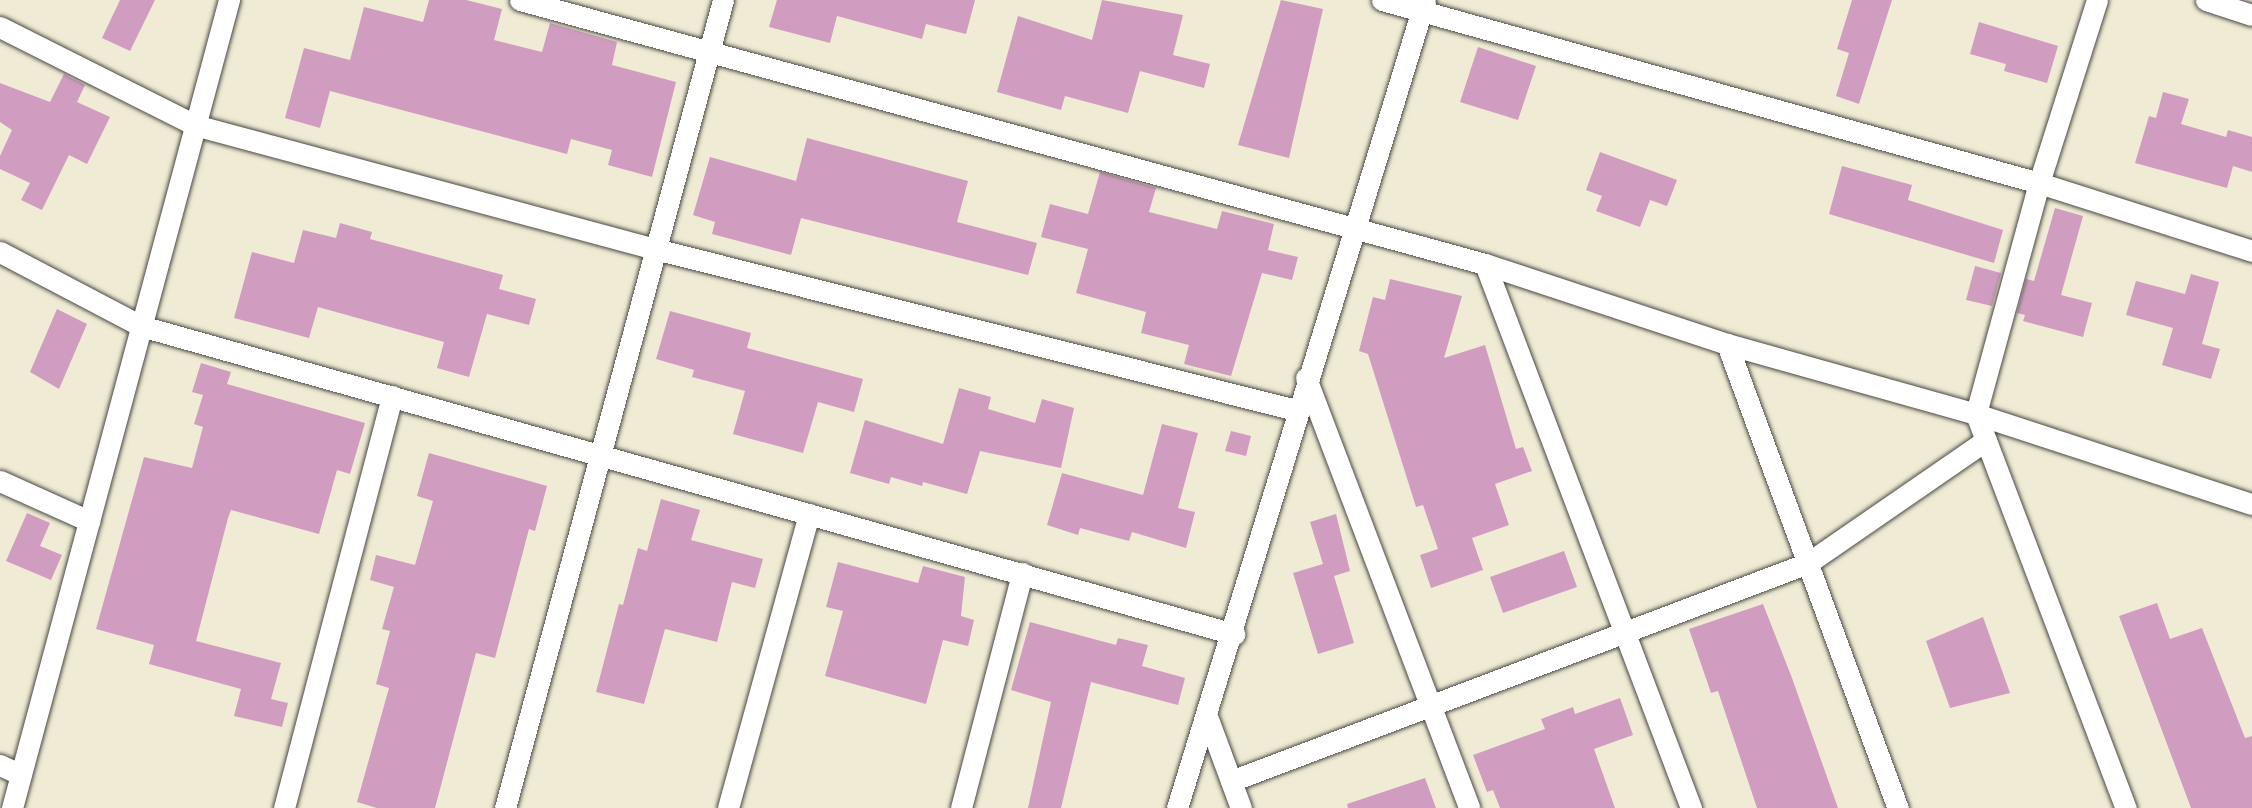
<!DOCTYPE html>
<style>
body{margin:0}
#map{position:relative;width:2252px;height:808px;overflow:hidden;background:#f0ebd4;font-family:Mynerve,sans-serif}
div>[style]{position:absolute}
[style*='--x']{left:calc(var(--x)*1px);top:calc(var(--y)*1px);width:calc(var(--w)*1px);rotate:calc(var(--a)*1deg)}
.building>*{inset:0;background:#d09dc1}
.roads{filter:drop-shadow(0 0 2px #494844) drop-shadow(0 0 2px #494844)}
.minor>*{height:21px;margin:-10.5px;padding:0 10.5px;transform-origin:10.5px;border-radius:10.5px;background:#fff}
span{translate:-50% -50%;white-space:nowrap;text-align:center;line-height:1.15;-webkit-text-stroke:5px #fff;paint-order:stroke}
</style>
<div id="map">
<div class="building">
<i style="clip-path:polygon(120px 0,155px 0,130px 51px,102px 38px)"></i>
<i style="clip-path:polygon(429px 0,466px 0,502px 9px,494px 40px,542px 52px,550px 23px,617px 42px,612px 65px,676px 82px,652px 177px,608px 165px,612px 150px,571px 139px,567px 154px,330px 91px,320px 128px,285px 118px,304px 48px,350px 60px,364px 7px,423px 22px)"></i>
<i style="clip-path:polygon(777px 0,975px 0,966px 34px,926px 24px,922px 39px,837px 16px,830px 43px,769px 27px)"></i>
<i style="clip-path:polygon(1102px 0,1183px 15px,1173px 55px,1210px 64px,1204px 88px,1140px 71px,1128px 113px,1065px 96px,1061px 110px,997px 92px,1018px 16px,1092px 40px)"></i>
<i style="clip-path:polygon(1281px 0,1323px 9px,1289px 158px,1238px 145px)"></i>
<i style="clip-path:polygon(1852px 0,1892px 0,1859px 104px,1836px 96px,1849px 53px,1837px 49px)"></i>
<i style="clip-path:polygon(1979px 22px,2058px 46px,2047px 83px,2004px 71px,2006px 64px,1970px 54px)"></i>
<i style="clip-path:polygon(1478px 47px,1536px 66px,1518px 120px,1460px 102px)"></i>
<i style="clip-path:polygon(64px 74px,85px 85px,77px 102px,110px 117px,87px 164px,69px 155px,42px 210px,21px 200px,30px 183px,0 169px,0 156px,12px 130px,0 122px,0 83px,50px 102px)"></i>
<i style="clip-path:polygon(2163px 92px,2189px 99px,2181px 124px,2226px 137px,2228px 130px,2252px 137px,2252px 172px,2233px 166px,2227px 188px,2135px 163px,2149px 116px,2156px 118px)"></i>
<i style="clip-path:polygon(807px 138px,968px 181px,957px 222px,1037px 243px,1028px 275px,801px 218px,791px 255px,712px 234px,715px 222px,693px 215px,710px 157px,796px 181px)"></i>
<i style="clip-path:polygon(1600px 152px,1677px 180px,1667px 206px,1650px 200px,1640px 227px,1596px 211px,1602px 196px,1586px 190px)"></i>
<i style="clip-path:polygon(1842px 166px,1912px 185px,1908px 200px,2003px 230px,1994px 263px,1829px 214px)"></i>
<i style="clip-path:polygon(1100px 172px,1156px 188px,1149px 212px,1217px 229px,1222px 211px,1274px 224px,1268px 250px,1298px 257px,1292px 280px,1262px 273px,1231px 376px,1184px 364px,1189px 345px,1141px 333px,1146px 312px,1076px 293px,1088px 249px,1041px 237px,1050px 204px,1088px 214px)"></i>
<i style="clip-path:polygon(2055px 208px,2083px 216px,2061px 295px,2092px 303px,2083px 337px,2023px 321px,2025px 315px,2017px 313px,2026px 279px,2034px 281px)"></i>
<i style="clip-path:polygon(340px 223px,372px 232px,370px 239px,503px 275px,499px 289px,536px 299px,529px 325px,487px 314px,469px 377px,437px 368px,444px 342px,318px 307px,309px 338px,234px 318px,252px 252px,294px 263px,303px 230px,336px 238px)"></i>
<i style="clip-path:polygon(1975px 266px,2001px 273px,1992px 306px,1966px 300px)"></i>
<i style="clip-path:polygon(2191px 274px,2219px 282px,2202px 344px,2220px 349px,2211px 379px,2162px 365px,2173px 328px,2126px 315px,2136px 281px,2185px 294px)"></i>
<i style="clip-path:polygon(1390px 279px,1462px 296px,1444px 358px,1485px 345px,1516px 449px,1523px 447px,1532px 471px,1495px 484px,1509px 525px,1472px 538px,1483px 570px,1431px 588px,1420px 555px,1438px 549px,1423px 505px,1416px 507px,1368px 354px,1359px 351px,1373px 297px,1385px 300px)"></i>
<i style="clip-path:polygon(57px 309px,87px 324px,59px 389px,30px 372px)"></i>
<i style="clip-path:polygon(670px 311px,751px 333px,747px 348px,863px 379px,854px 412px,818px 402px,803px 453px,733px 434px,745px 391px,692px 377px,694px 370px,656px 359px)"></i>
<i style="clip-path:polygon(201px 363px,231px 372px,227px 384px,365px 423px,350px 474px,337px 470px,319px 534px,231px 510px,228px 518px,196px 641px,281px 663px,271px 699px,288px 703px,282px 727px,234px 716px,241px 689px,149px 664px,154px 645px,96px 629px,144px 457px,192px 468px,203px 427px,194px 424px,203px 395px,192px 392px)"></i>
<i style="clip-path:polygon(959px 388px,991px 397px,988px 409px,1035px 423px,1042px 399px,1074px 408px,1061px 468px,980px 451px,967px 494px,923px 482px,922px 486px,891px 477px,889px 484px,850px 473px,865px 420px,943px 444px)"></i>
<i style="clip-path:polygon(1162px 424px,1198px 433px,1178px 508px,1195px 512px,1186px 548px,1132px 532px,1129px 541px,1080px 528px,1078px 535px,1047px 525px,1062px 473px,1143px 495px)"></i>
<i style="clip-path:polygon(1231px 431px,1251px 436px,1246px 456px,1225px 451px)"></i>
<i style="clip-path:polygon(429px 453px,547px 486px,535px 531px,529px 529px,495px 658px,476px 653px,435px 808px,377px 808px,357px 802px,389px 688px,376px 684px,390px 631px,382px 629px,394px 587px,370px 580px,376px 555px,415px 565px,433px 501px,417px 496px)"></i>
<i style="clip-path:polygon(661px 499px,700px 510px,691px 540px,763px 559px,755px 588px,732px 582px,717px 642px,665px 629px,644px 704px,596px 692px,619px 604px,623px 605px,638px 548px,647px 551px)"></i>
<i style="clip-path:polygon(27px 513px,50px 523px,40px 546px,62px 555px,51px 580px,6px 561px)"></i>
<i style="clip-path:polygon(1336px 514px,1350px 571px,1334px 576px,1354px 643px,1318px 654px,1293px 573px,1323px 564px,1310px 522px)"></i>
<i style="clip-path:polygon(1564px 551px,1577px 587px,1503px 613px,1490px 577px)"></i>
<i style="clip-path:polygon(838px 562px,918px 583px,923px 566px,965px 577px,961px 616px,974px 620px,968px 646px,943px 640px,926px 704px,825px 676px,843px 611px,826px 607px)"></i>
<i style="clip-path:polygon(2157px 603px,2170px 639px,2202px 628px,2245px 738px,2252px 736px,2252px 808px,2191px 808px,2119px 616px)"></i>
<i style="clip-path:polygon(1763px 604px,1792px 678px,1838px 808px,1757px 808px,1718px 691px,1711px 693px,1689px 629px)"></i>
<i style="clip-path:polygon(1983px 617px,2010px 693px,1950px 708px,1926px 641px)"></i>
<i style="clip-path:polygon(1030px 622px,1116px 645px,1118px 638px,1148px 645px,1142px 666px,1185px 678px,1178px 705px,1091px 682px,1061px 808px,1028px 808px,1051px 702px,1011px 690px)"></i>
<i style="clip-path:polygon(1620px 698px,1633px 735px,1594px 749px,1615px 808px,1500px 808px,1493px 790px,1487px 792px,1473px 755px,1545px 729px,1541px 719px,1573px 707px,1575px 714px)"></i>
<i style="clip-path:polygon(1425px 778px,1436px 808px,1348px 808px,1347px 804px)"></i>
</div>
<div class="roads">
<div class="minor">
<i style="--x:520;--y:0;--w:1000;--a:15.3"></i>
<i style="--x:1485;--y:264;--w:255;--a:18.3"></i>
<i style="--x:1727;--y:344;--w:259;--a:15.7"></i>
<i style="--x:1976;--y:414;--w:290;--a:18.1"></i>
<i style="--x:1382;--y:0;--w:682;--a:15.56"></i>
<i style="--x:2039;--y:183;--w:224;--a:17.7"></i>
<i style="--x:2097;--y:0;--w:192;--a:107.6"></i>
<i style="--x:2039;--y:183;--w:239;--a:105.3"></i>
<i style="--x:1976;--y:414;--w:422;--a:69.2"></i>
<i style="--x:2206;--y:0;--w:48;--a:18.1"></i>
<i style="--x:0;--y:27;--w:218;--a:26.7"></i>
<i style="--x:195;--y:125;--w:476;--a:15.1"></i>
<i style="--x:655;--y:249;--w:661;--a:14.1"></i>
<i style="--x:0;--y:252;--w:159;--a:27.7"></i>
<i style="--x:141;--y:326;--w:1136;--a:15.74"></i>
<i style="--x:1485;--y:264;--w:582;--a:69.26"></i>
<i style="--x:1727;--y:344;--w:495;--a:69.8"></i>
<i style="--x:1306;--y:378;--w:460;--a:69.2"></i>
<i style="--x:0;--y:481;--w:98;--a:24.2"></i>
<i style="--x:1208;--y:719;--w:95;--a:69.7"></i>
<i style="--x:0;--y:765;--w:23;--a:25"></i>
<i style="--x:1231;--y:781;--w:617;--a:-20.7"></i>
<i style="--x:1808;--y:563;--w:216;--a:-34.6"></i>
<i style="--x:12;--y:808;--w:837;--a:-74.97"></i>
<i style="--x:284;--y:808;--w:426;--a:-75.3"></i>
<i style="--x:505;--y:808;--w:837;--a:-74.9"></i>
<i style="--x:728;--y:808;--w:305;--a:-74.6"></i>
<i style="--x:961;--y:808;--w:243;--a:-75.4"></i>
<i style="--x:1177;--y:808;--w:845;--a:-72.94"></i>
</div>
</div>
</div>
